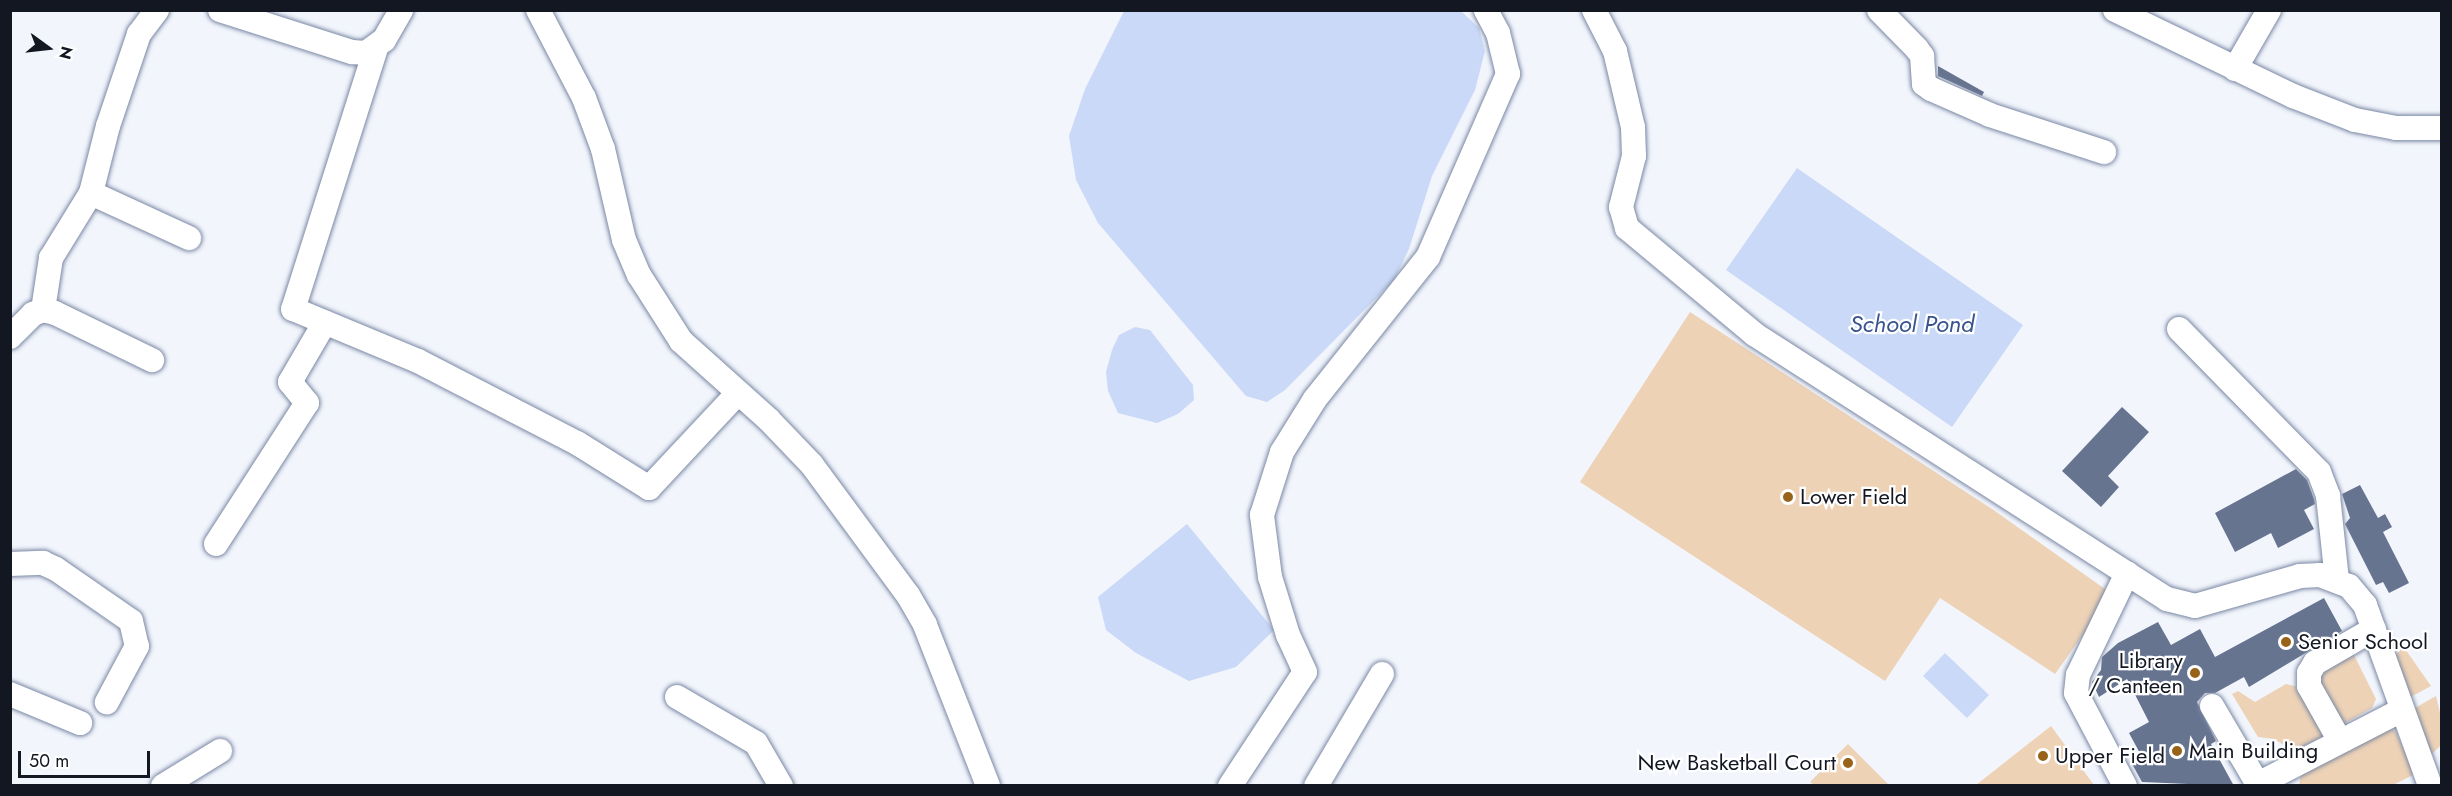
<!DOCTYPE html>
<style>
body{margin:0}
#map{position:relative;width:2452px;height:796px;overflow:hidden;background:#f2f5fc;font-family:Jost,sans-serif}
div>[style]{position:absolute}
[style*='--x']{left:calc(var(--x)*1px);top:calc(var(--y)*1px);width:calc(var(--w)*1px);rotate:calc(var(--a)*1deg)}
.green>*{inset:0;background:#edd2b6}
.water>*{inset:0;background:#cad9f7}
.building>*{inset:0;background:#677490}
.roads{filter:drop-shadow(0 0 2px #7a88a4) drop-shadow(0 0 2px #7a88a4)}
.minor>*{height:24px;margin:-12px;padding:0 12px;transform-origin:12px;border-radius:12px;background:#fff}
.dots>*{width:16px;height:16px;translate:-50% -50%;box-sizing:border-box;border:3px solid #fff;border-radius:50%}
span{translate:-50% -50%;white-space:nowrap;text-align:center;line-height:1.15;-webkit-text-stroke:4.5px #fff;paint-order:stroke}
.poi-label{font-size:22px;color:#121722}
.left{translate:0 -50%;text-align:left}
.right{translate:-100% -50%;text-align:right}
.water-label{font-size:24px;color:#38538e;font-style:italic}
.frame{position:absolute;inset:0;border:12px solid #121722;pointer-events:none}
.north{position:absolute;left:18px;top:18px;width:60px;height:60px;-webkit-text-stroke:4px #fff;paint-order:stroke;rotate:105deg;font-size:16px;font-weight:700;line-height:24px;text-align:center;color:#121722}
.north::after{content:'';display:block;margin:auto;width:21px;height:27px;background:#121722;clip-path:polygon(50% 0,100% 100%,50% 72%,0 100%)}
.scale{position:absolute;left:18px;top:751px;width:132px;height:27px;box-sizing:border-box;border:3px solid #121722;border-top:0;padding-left:8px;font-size:18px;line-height:21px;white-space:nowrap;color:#121722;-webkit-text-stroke:4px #fff;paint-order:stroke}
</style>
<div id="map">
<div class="green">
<i style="clip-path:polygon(1690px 312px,1995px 511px,2112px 594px,2055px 674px,1940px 598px,1885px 681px,1580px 482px)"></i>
<i style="clip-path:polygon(2403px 646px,2431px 686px,2403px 701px,2388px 666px)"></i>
<i style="clip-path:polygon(2352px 651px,2376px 699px,2372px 708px,2338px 727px,2317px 672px)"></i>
<i style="clip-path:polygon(2286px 684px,2298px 687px,2329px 733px,2294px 751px,2274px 739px,2258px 737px,2232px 694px,2238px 691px,2255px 702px)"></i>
<i style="clip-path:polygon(2436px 696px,2441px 717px,2441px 745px,2425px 761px,2408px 712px)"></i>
<i style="clip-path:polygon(2051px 726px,2094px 785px,1976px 785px)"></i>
<i style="clip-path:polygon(2387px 726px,2396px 732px,2415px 774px,2393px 785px,2299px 786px,2301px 774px)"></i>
<i style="clip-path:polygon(1848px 744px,1889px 785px,1814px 785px,1810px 782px)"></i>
</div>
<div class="water">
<i style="clip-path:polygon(1124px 11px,1461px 11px,1479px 28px,1485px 51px,1475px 90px,1432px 176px,1409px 249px,1394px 280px,1285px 390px,1267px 402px,1246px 396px,1098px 223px,1076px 180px,1069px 136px,1085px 89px)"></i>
<i style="clip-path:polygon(1797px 168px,2023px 325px,1952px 427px,1726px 270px)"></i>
<i style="clip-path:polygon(1135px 327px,1150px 330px,1193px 385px,1194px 400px,1178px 414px,1157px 423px,1118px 413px,1108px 391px,1106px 372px,1112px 350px,1119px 335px)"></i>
<i style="clip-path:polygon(1187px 524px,1274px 630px,1236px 667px,1189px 681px,1136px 653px,1106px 630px,1098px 597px)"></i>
<i style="clip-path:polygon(1945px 653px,1989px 695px,1967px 718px,1923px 676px)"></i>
</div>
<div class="building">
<i style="clip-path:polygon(1938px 66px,1984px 92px,1982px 96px,1938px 76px)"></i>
<i style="clip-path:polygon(2122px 407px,2149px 432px,2108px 476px,2119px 487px,2101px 507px,2062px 471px)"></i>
<i style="clip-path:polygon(2296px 469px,2307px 480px,2314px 499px,2315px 504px,2304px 510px,2314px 529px,2278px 548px,2271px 533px,2235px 552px,2215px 513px)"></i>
<i style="clip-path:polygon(2360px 485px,2378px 518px,2385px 514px,2392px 527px,2383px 532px,2409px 583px,2389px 593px,2383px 582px,2376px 585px,2345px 524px,2350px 518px,2342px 494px)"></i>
<i style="clip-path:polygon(2324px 598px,2342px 631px,2249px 687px,2244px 677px,2215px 693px,2205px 693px,2197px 702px,2216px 741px,2211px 744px,2234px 786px,2142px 782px,2131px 762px,2142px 757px,2129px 733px,2149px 722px,2127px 679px,2099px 697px,2092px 682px,2101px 670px,2102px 657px,2118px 643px,2158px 622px,2171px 645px,2200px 629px,2215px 657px)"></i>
</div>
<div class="roads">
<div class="minor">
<i style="--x:220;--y:10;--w:139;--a:17.7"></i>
<i style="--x:352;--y:52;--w:14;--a:4"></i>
<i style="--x:366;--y:53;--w:22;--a:-36"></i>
<i style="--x:384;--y:40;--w:34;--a:-60"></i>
<i style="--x:538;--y:10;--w:99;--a:62.4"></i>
<i style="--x:584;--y:98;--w:54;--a:69.6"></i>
<i style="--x:603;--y:149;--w:93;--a:77"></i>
<i style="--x:624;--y:240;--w:38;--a:67"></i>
<i style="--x:639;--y:275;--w:78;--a:57.5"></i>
<i style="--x:681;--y:341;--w:118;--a:41.9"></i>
<i style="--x:769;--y:420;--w:62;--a:46.3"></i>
<i style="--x:812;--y:465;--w:162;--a:53.6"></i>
<i style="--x:908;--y:595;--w:34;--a:60"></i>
<i style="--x:925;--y:625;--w:173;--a:68.6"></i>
<i style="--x:1594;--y:10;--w:46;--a:62.9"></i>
<i style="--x:1615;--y:51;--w:78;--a:76.7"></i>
<i style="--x:1633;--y:127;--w:29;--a:88"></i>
<i style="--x:1634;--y:156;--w:53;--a:104.3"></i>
<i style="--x:1621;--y:207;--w:22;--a:74"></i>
<i style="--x:1627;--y:228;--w:165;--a:39.8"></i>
<i style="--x:1754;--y:334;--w:491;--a:32.7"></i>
<i style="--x:2167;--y:599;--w:29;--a:14"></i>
<i style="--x:2195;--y:606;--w:109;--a:-15.9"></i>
<i style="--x:2300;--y:576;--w:20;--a:-3"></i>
<i style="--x:2320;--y:575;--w:31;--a:21"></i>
<i style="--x:2349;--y:586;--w:25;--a:50"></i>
<i style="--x:2365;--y:605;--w:192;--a:70.2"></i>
<i style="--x:1879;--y:10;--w:54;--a:45.7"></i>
<i style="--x:1917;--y:49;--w:9;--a:54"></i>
<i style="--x:1922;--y:56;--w:28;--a:86"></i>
<i style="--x:1924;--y:84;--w:9;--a:36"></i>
<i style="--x:1931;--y:89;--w:64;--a:23.8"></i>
<i style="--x:1990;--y:115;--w:120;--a:18"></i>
<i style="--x:2115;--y:10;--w:198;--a:25.8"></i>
<i style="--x:2293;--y:96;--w:66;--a:21.2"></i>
<i style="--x:2355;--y:120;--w:42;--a:11"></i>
<i style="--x:2396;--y:128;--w:46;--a:0"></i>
<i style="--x:376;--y:48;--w:274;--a:107.6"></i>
<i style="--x:293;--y:309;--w:135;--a:22.6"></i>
<i style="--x:418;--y:361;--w:179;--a:27.3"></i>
<i style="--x:577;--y:443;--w:85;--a:32"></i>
<i style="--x:649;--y:488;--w:130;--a:-46.9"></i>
<i style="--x:2235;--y:69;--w:68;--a:-60"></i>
<i style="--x:91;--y:193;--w:108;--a:24.7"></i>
<i style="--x:43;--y:310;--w:53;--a:-81.3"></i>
<i style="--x:51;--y:258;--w:76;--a:-58.4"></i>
<i style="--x:91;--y:193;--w:69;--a:-75.8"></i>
<i style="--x:108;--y:126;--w:97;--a:-71.4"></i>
<i style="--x:139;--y:34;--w:30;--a:-53"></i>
<i style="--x:2179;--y:329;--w:200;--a:45.6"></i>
<i style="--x:2319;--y:472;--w:26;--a:69"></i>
<i style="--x:2328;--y:496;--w:84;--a:83.9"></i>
<i style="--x:10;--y:337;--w:33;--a:-45"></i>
<i style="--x:33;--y:314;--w:11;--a:-22"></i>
<i style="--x:43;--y:310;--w:12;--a:14"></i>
<i style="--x:55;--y:313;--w:108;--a:25.9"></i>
<i style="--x:216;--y:544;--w:168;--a:-57.2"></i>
<i style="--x:307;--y:403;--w:27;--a:-129"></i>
<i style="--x:290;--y:382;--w:69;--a:-59.7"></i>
<i style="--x:10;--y:564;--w:33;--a:-2"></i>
<i style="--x:43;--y:563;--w:14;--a:25"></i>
<i style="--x:56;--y:569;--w:91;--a:34.7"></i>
<i style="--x:131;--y:621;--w:26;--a:77"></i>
<i style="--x:137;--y:646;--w:64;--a:118.2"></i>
<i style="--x:10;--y:694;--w:76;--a:22.5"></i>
<i style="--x:677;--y:697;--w:91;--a:30.2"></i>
<i style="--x:756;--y:743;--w:50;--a:59.8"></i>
<i style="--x:2212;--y:706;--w:93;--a:59.6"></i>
<i style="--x:2340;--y:741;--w:63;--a:-119.4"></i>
<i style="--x:2309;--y:686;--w:13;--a:-90"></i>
<i style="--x:2309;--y:673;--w:12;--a:-59"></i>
<i style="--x:2315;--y:663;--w:68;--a:-30"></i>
<i style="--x:2258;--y:784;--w:162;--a:-27.2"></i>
<i style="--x:163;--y:786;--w:67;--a:-31.6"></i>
<i style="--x:1230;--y:786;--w:136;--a:-56.7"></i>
<i style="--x:1305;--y:672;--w:41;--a:-114.7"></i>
<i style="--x:1288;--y:635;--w:61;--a:-107.2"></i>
<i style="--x:1270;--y:577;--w:63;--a:-97.4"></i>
<i style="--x:1262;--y:515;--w:66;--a:-72.4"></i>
<i style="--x:1282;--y:452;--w:62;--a:-58.1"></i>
<i style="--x:1315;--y:399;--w:181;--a:-51.5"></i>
<i style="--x:1428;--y:257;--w:200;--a:-66.4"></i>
<i style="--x:1508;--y:74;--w:42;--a:-103.7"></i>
<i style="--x:1498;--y:33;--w:26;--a:-118"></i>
<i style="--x:1316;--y:786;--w:130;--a:-59.5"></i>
<i style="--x:2125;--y:786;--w:105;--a:-117.8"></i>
<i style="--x:2076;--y:693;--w:18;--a:-84"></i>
<i style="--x:2078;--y:675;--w:113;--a:-64.3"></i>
</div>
</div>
<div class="dots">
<i style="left:1788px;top:497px;background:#986219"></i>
<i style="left:2286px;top:642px;background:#986219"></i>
<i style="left:2195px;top:673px;background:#986219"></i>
<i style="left:2177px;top:751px;background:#986219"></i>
<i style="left:2043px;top:756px;background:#986219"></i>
<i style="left:1848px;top:763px;background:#986219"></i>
</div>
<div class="poi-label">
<span class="left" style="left:1800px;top:497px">Lower Field</span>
<span class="left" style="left:2298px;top:642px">Senior School</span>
<span class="right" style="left:2183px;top:673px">Library<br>/ Canteen</span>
<span class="left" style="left:2189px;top:751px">Main Building</span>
<span class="left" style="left:2055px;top:756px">Upper Field</span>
<span class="right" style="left:1836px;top:763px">New Basketball Court</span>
</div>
<div class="water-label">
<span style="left:1912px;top:324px">School Pond</span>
</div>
<div class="frame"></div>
<div class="north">N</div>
<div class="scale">50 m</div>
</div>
